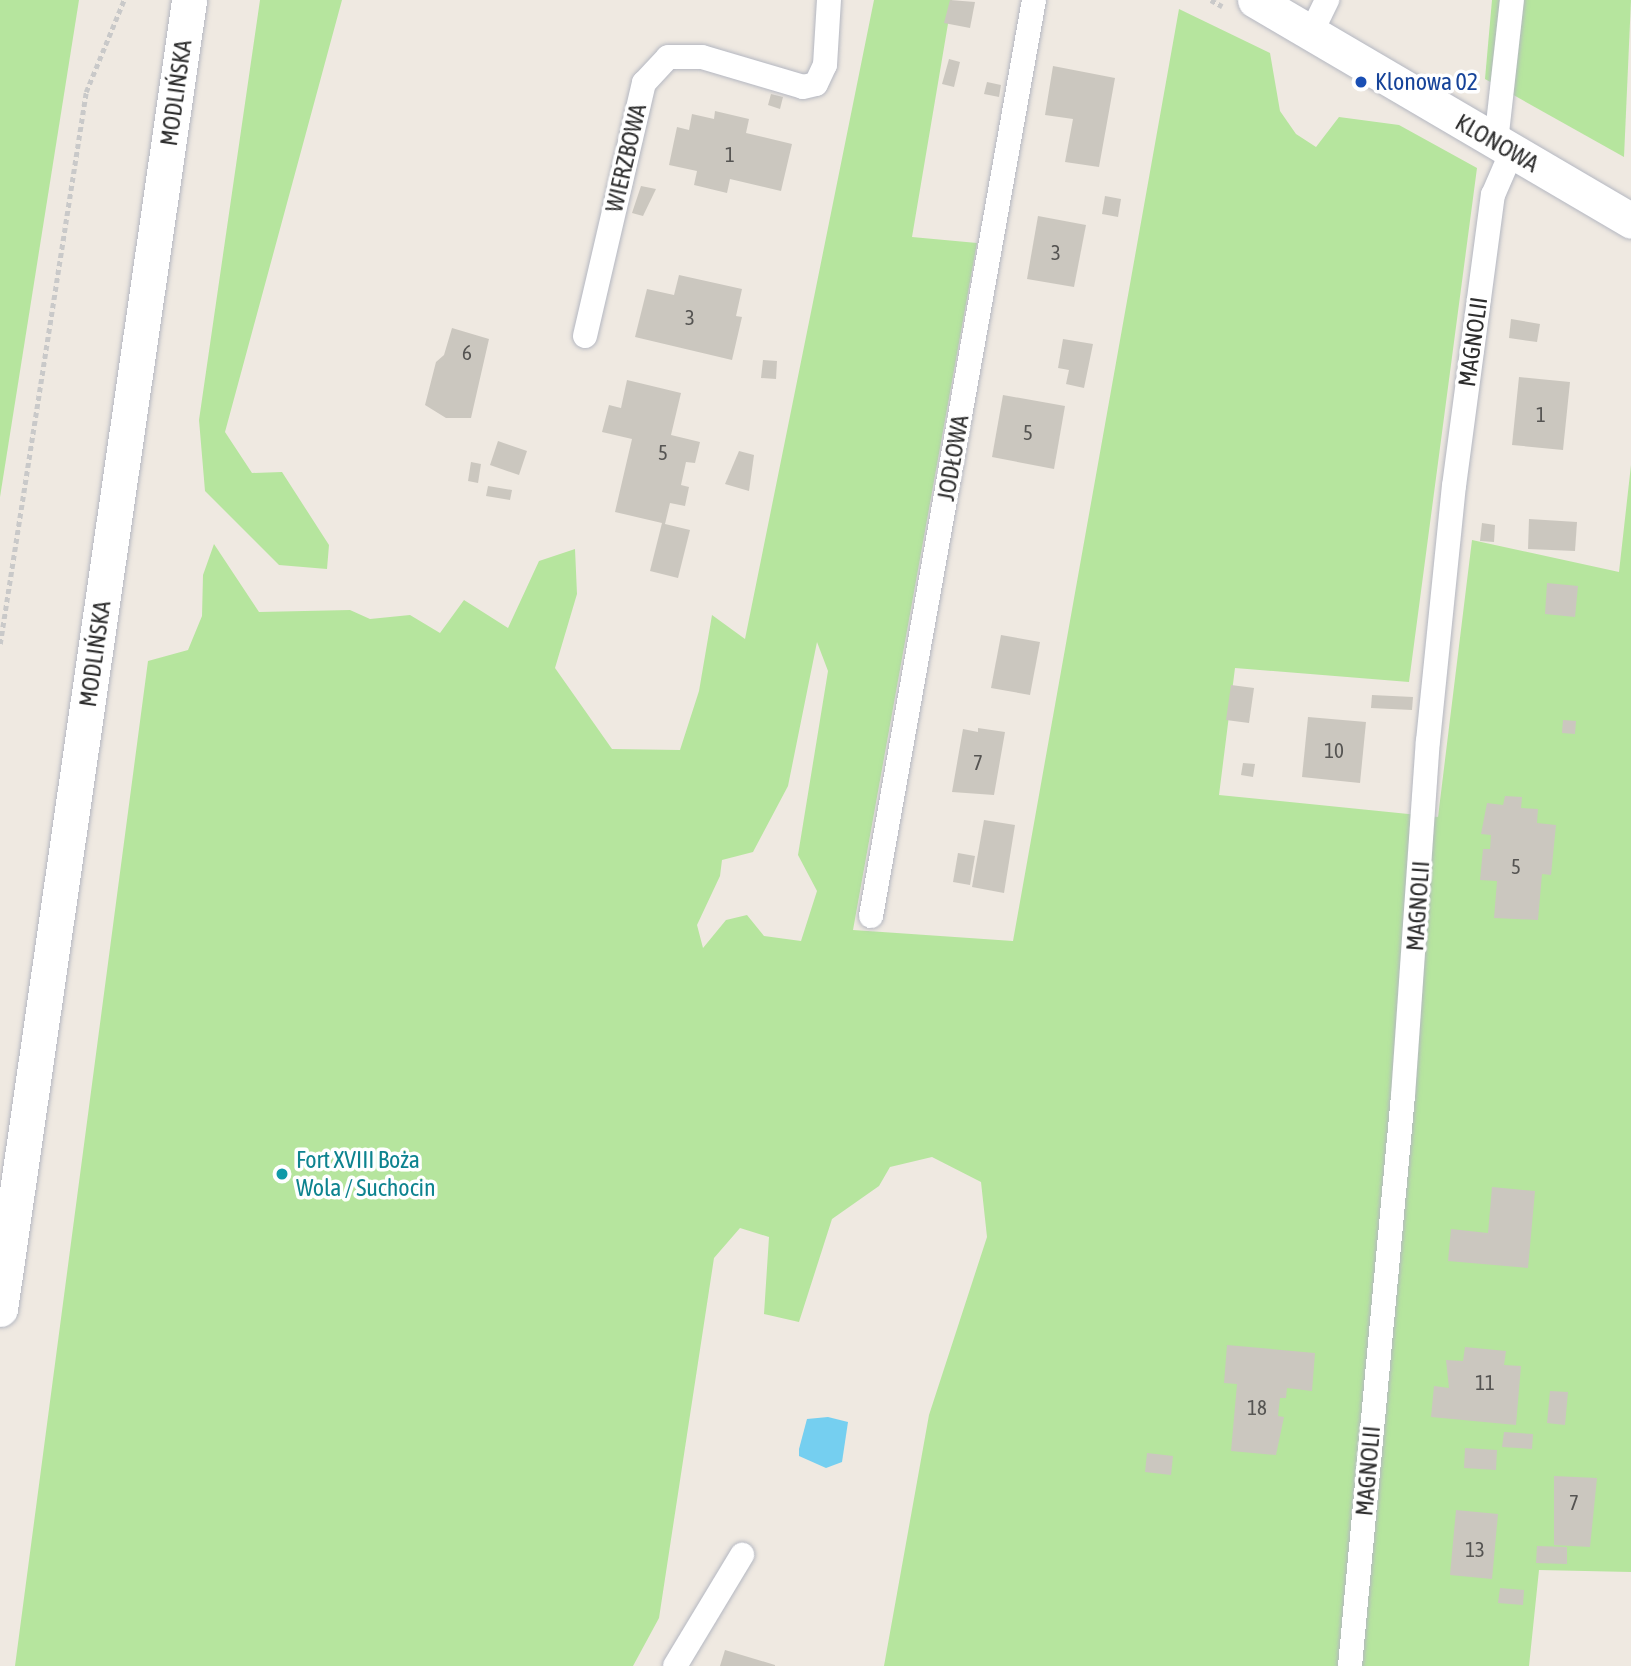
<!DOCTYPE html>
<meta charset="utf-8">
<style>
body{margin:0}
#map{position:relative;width:1631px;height:1666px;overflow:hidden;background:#efe9e1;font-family:"Asap Condensed",sans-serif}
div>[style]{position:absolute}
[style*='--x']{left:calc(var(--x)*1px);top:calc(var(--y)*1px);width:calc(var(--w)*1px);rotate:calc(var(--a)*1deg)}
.green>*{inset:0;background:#b6e59e}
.water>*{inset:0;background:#75cff0}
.building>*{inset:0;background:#cbc7bf}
.path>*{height:4.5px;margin-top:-2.25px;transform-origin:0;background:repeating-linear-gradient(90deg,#c9c9c9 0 5px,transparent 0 8.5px)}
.roads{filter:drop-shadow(0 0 2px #b4b7c1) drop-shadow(0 0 2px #b4b7c1)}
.street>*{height:24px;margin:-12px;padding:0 12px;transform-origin:12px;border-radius:12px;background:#fff}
.secondary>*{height:35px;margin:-17.5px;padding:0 17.5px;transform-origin:17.5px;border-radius:17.5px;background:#fff}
.dots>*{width:19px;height:19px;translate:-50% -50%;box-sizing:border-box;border:4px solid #fff;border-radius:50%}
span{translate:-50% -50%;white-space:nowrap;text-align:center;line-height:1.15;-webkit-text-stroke:7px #fff;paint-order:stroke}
.number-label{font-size:21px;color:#555452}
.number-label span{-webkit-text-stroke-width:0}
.transit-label{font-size:24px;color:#164399}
.left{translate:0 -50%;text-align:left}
.street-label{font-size:24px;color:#2e2e2e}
.culture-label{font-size:24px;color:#0d838f}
</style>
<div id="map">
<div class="green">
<i style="clip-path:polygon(0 0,79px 0,0 497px)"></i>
<i style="clip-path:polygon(260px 0,342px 0,225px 432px,252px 473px,282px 472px,329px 545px,327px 569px,279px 565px,205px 491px,199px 420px)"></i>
<i style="clip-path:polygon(evenodd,874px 0,952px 0,912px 237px,977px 243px,853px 930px,1013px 941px,1179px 9px,1270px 53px,1280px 111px,1296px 134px,1316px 147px,1339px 117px,1399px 125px,1477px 168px,1409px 682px,1235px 668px,1219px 795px,1438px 817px,1472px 540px,1619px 572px,1631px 465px,1631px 1572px,1539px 1570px,1529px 1666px,884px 1666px,929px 1415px,987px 1237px,981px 1182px,932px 1157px,890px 1167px,879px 1186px,832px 1219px,799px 1322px,764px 1314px,769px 1237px,740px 1228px,714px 1258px,659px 1618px,633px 1666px,15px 1666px,148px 661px,188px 650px,202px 616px,203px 575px,214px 544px,259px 612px,350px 610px,370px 619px,410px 615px,440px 633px,464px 600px,508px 628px,539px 561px,575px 549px,577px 594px,555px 668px,612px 749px,680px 750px,699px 691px,712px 615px,745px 639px,874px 0,817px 642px,828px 671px,798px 855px,817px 891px,801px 941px,764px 936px,747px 915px,726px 920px,703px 948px,697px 925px,720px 876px,722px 860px,753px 852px,788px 786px,817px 642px)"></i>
<i style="clip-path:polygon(1492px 0,1631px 0,1624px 157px,1485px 79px)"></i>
</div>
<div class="water">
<i style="clip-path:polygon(828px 1417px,848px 1422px,842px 1462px,826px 1468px,799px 1456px,799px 1449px,807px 1419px)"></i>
</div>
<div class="building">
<i style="clip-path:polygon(950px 0,975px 2px,970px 28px,944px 23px)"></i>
<i style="clip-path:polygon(949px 59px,960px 62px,954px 87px,942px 84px)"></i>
<i style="clip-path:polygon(1053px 66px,1115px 78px,1099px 167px,1065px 162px,1073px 119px,1045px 115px)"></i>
<i style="clip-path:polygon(987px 82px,1001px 85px,999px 97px,984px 94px)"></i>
<i style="clip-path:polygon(771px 94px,783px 97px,780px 109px,768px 105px)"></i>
<i style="clip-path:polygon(715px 111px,749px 119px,746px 133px,792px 144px,781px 191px,730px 179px,727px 193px,694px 185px,697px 171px,669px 165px,677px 127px,689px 130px,692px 114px,714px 119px)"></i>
<i style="clip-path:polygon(641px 186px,656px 189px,643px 216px,632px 213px)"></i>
<i style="clip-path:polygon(1105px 196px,1121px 199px,1118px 217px,1102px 214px)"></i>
<i style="clip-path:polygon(1038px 216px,1086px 225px,1074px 287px,1027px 279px)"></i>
<i style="clip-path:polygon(679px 275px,742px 289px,736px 316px,742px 317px,732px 360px,635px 337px,647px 289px,674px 295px)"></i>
<i style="clip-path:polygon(1511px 319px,1540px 324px,1537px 342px,1509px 338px)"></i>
<i style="clip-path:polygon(452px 328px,489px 339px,471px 418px,446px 418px,425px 405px,436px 362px,444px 355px)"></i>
<i style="clip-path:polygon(1063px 339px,1093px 344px,1084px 388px,1066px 384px,1069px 370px,1058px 368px)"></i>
<i style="clip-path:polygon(763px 360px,777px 361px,776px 379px,761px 378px)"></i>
<i style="clip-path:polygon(1519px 377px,1570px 382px,1563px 450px,1512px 445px)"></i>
<i style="clip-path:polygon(627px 380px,681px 393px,671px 435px,700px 442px,695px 463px,686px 462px,681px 485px,689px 487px,685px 506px,670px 503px,665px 524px,690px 530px,678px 578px,650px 571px,662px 523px,615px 512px,632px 439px,602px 432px,609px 405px,621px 408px)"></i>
<i style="clip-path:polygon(1003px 395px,1065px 406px,1054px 469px,992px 457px)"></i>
<i style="clip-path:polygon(498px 441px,527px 451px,519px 475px,490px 465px)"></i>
<i style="clip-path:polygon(739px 451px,754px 455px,749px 491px,725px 484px)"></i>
<i style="clip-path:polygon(471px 462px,481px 464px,478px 483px,468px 481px)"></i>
<i style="clip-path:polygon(488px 486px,512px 490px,510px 500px,486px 496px)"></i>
<i style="clip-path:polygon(1529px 519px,1577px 522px,1575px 551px,1528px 549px)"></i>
<i style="clip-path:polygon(1482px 523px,1495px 525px,1494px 542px,1480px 541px)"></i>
<i style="clip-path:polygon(1547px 583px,1578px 586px,1575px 617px,1545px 614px)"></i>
<i style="clip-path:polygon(1001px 635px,1040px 642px,1030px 695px,991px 688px)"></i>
<i style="clip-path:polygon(1231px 685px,1254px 688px,1249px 723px,1226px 720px)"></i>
<i style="clip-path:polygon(1372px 695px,1413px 697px,1412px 710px,1371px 708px)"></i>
<i style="clip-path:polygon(1308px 717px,1366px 722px,1360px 783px,1302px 777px)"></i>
<i style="clip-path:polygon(1563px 720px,1576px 721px,1575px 734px,1562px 733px)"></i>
<i style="clip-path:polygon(978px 728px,1005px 732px,994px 795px,952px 792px,963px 729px,978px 732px)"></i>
<i style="clip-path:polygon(1243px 763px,1255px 764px,1253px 777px,1241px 775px)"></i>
<i style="clip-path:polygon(1505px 796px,1522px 797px,1521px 808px,1538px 809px,1537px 823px,1556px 825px,1551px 875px,1542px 874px,1538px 920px,1494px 918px,1497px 881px,1480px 880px,1483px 849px,1490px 849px,1491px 835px,1481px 834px,1487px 803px,1503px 805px)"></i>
<i style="clip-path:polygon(984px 820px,1015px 825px,1004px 893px,972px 887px)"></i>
<i style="clip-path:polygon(958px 853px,975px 856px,970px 885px,953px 882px)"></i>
<i style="clip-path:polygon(1492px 1187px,1535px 1191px,1528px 1268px,1448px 1261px,1451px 1229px,1488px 1233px)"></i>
<i style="clip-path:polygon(1227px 1345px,1315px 1353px,1312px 1391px,1287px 1388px,1286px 1398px,1280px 1398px,1278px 1416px,1284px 1417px,1276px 1455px,1231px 1451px,1237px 1384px,1224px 1383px)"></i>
<i style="clip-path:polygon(1465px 1347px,1506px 1351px,1504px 1365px,1521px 1366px,1516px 1425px,1431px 1417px,1434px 1386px,1449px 1388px,1446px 1360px,1463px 1361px)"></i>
<i style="clip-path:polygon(1550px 1391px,1568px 1392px,1565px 1425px,1547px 1423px)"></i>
<i style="clip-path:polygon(1504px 1432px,1533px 1434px,1532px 1449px,1502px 1447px)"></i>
<i style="clip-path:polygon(1465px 1448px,1497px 1450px,1496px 1470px,1464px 1468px)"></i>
<i style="clip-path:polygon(1147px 1453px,1173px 1456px,1171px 1475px,1145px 1472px)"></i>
<i style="clip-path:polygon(1554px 1476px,1597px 1478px,1590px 1547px,1554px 1545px)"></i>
<i style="clip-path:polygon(1456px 1510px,1498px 1514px,1492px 1579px,1450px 1575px)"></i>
<i style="clip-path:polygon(1537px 1546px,1567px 1547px,1567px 1564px,1536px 1563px)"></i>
<i style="clip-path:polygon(1500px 1588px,1524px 1590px,1523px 1605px,1498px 1603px)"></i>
<i style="clip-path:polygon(725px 1650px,775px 1665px,775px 1666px,720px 1666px)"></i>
</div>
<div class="path">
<i style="--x:1211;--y:0;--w:13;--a:29"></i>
<i style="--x:0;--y:644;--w:559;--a:-81.14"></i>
<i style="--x:86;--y:92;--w:100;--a:-67.6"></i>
</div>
<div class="roads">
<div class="street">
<i style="--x:1311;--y:33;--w:37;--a:-64"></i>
<i style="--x:1496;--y:142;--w:143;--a:-83.6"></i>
<i style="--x:585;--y:336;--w:260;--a:-76.9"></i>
<i style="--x:644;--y:83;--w:35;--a:-47"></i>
<i style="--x:668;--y:57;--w:34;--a:0"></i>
<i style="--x:702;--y:57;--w:105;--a:16.5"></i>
<i style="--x:803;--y:87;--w:13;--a:-13"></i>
<i style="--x:816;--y:84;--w:21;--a:-65"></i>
<i style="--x:825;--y:65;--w:65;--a:-86.5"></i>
<i style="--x:871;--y:916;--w:930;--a:-79.91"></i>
<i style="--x:675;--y:1666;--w:130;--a:-58.9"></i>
<i style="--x:1350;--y:1666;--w:572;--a:-84.69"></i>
<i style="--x:1403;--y:1096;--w:356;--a:-86"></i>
<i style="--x:1428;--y:741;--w:256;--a:-84.2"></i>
<i style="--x:1454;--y:486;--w:294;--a:-82.4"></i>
<i style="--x:1493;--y:195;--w:48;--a:-66.6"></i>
</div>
<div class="secondary">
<i style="--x:1255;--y:0;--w:436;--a:30.4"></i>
<i style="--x:0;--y:1309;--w:1323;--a:-81.78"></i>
</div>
</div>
<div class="dots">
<i style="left:1361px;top:82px;background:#1a4fb4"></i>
<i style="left:282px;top:1174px;background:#0f9aa8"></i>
</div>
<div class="number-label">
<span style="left:730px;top:154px">1</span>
<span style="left:1056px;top:252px">3</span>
<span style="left:690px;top:317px">3</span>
<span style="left:467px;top:352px">6</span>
<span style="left:1541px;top:414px">1</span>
<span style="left:1028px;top:432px">5</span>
<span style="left:663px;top:452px">5</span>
<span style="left:1334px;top:750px">10</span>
<span style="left:978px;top:762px">7</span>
<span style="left:1516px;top:866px">5</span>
<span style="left:1485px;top:1382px">11</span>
<span style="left:1257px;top:1407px">18</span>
<span style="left:1574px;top:1502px">7</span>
<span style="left:1475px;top:1549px">13</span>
</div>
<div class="transit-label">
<span class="left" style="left:1375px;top:82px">Klonowa 02</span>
</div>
<div class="street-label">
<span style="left:176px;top:93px;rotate:-82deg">MODLIŃSKA</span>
<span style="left:1497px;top:143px;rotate:30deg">KLONOWA</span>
<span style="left:626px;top:158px;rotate:-77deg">WIERZBOWA</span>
<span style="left:1473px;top:342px;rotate:-82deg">MAGNOLII</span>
<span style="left:953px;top:458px;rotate:-80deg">JODŁOWA</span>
<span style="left:95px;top:654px;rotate:-82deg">MODLIŃSKA</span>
<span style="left:1418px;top:906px;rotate:-86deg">MAGNOLII</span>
<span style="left:1368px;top:1471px;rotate:-85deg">MAGNOLII</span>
</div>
<div class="culture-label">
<span class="left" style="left:296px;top:1174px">Fort XVIII Boża<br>Wola / Suchocin</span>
</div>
</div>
